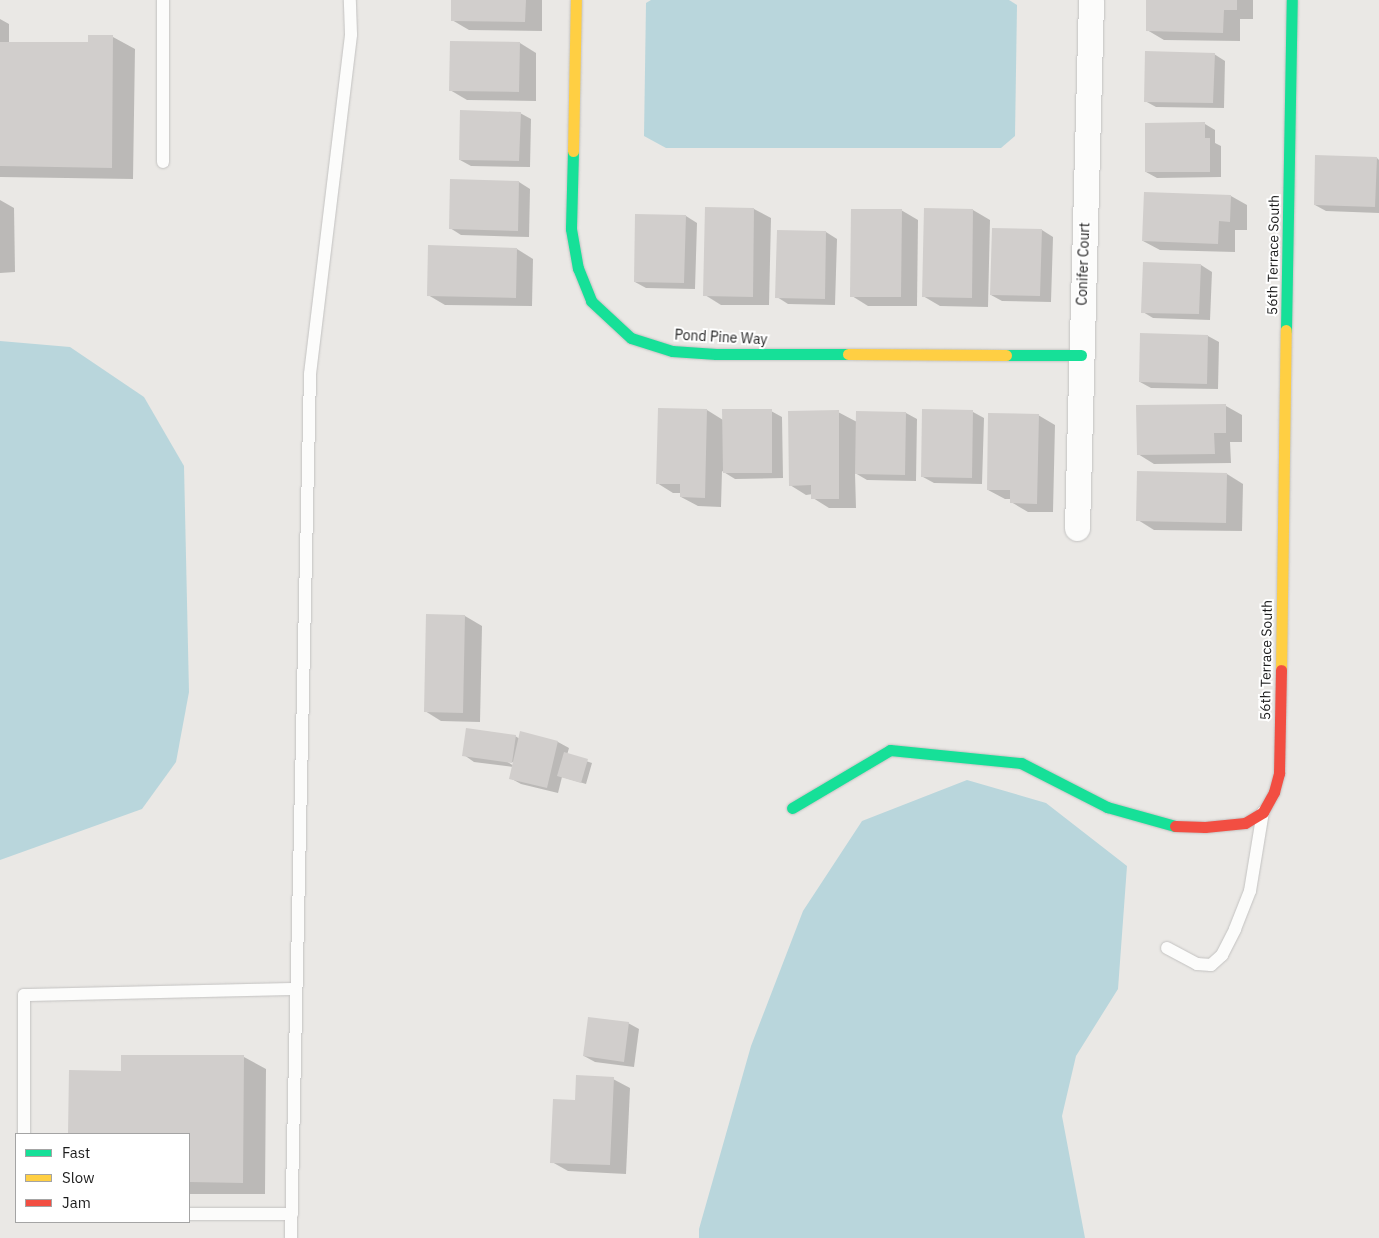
<!DOCTYPE html>
<style>
body{margin:0}
#map{position:relative;width:1379px;height:1238px;overflow:hidden;background:#eae8e5;font-family:"IBM Plex Sans",sans-serif}
div>[style]{position:absolute}
[style*='--x']{left:calc(var(--x)*1px);top:calc(var(--y)*1px);width:calc(var(--w)*1px);rotate:calc(var(--a)*1deg)}
.water>*{inset:0;background:#b9d6dc}
.shadow>*{inset:0;background:#0003}
.building>*{inset:0;background:#d1cecc}
.roads{filter:drop-shadow(0 0 1px #c3c2c1) drop-shadow(0 0 1px #c3c2c1)}
.lane>*{height:12px;margin:-6px;padding:0 6px;transform-origin:6px;border-radius:6px;background:#fcfcfb}
.street>*{height:25px;margin:-12.5px;padding:0 12.5px;transform-origin:12.5px;border-radius:12.5px;background:#fcfcfb}
.fast>*{height:11px;margin:-5.5px;padding:0 5.5px;transform-origin:5.5px;border-radius:5.5px;background:#16e098}
.slow>*{height:11px;margin:-5.5px;padding:0 5.5px;transform-origin:5.5px;border-radius:5.5px;background:#ffcf43}
.jam>*{height:11px;margin:-5.5px;padding:0 5.5px;transform-origin:5.5px;border-radius:5.5px;background:#f24e42}
span{translate:-50% -50%;white-space:nowrap;text-align:center;line-height:1.15;-webkit-text-stroke:4px #fff;paint-order:stroke}
.street-label{font-size:14px;color:#1c1c1c}
.legend{position:absolute;left:15px;top:1133px;width:175px;height:90px;box-sizing:border-box;background:#fff;border:1px solid #a4a4a4;margin:0;padding:6px 9px;list-style:none;font-size:15px;color:#1c1c1c}
.legend li{display:flex;align-items:center;gap:10px;height:25px}
.legend b{width:25px;border:1px solid #a4a4a4}
</style>
<div id="map">
<div class="water">
<i style="clip-path:polygon(651px 0,1009px 0,1017px 5px,1015px 136px,1001px 148px,666px 148px,644px 136px,646px 3px)"></i>
<i style="clip-path:polygon(0 341px,70px 347px,144px 397px,184px 466px,189px 692px,176px 762px,142px 809px,0 860px)"></i>
<i style="clip-path:polygon(967px 780px,1046px 803px,1127px 866px,1118px 989px,1076px 1056px,1062px 1116px,1085px 1238px,699px 1238px,699px 1229px,751px 1046px,803px 911px,862px 821px)"></i>
</div>
<div class="shadow">
<i style="clip-path:polygon(452px 0,542px 0,542px 31px,469px 30px,452px 20px)"></i>
<i style="clip-path:polygon(1148px 0,1253px 0,1253px 19px,1240px 19px,1240px 41px,1164px 40px,1147px 30px)"></i>
<i style="clip-path:polygon(0 19px,9px 24px,9px 43px,89px 44px,89px 37px,113px 37px,135px 49px,133px 179px,0 177px)"></i>
<i style="clip-path:polygon(520px 43px,536px 53px,536px 101px,467px 100px,450px 90px)"></i>
<i style="clip-path:polygon(1214px 54px,1225px 61px,1224px 108px,1156px 107px,1145px 101px)"></i>
<i style="clip-path:polygon(520px 113px,531px 119px,530px 167px,471px 166px,460px 160px)"></i>
<i style="clip-path:polygon(1205px 124px,1215px 130px,1215px 143px,1221px 146px,1221px 177px,1157px 178px,1146px 172px)"></i>
<i style="clip-path:polygon(1377px 158px,1379px 160px,1379px 213px,1326px 211px,1315px 205px)"></i>
<i style="clip-path:polygon(452px 181px,519px 182px,530px 189px,529px 237px,461px 235px,450px 228px)"></i>
<i style="clip-path:polygon(1231px 196px,1247px 205px,1247px 230px,1235px 230px,1235px 252px,1160px 250px,1143px 241px)"></i>
<i style="clip-path:polygon(0 200px,14px 208px,15px 272px,0 273px)"></i>
<i style="clip-path:polygon(706px 208px,754px 209px,771px 218px,769px 305px,721px 305px,705px 295px)"></i>
<i style="clip-path:polygon(925px 209px,973px 210px,990px 220px,988px 307px,940px 306px,923px 296px)"></i>
<i style="clip-path:polygon(901px 210px,918px 220px,917px 306px,868px 306px,852px 296px)"></i>
<i style="clip-path:polygon(686px 216px,697px 223px,695px 289px,646px 288px,635px 282px)"></i>
<i style="clip-path:polygon(1042px 230px,1053px 237px,1051px 302px,1002px 301px,991px 295px)"></i>
<i style="clip-path:polygon(826px 232px,837px 239px,835px 305px,788px 304px,777px 297px)"></i>
<i style="clip-path:polygon(517px 249px,533px 259px,532px 306px,445px 305px,428px 295px)"></i>
<i style="clip-path:polygon(1201px 265px,1212px 272px,1210px 320px,1153px 318px,1143px 312px)"></i>
<i style="clip-path:polygon(1208px 336px,1219px 342px,1218px 389px,1151px 388px,1140px 382px)"></i>
<i style="clip-path:polygon(1226px 406px,1242px 415px,1242px 442px,1230px 442px,1231px 463px,1154px 464px,1138px 454px)"></i>
<i style="clip-path:polygon(707px 410px,723px 420px,771px 411px,782px 417px,783px 478px,735px 479px,722px 471px,721px 507px,698px 506px,681px 497px,681px 493px,673px 493px,657px 483px)"></i>
<i style="clip-path:polygon(838px 412px,857px 422px,857px 412px,906px 413px,917px 419px,916px 481px,867px 480px,855px 473px,856px 508px,829px 508px,813px 498px,813px 494px,806px 495px,790px 485px)"></i>
<i style="clip-path:polygon(973px 412px,984px 418px,982px 484px,934px 483px,923px 477px)"></i>
<i style="clip-path:polygon(1038px 415px,1055px 425px,1053px 512px,1028px 512px,1011px 502px,1011px 499px,1005px 499px,988px 490px)"></i>
<i style="clip-path:polygon(1227px 474px,1243px 484px,1242px 531px,1154px 530px,1138px 520px)"></i>
<i style="clip-path:polygon(427px 615px,465px 616px,482px 626px,480px 722px,441px 721px,425px 711px)"></i>
<i style="clip-path:polygon(evenodd,521px 733px,558px 742px,569px 748px,567px 755px,592px 763px,586px 784px,562px 777px,558px 793px,521px 784px,510px 778px,513px 767px,474px 762px,464px 755px,515px 736px,520px 739px,521px 733px,507px 759px,514px 763px,514px 766px,506px 761px,507px 759px)"></i>
<i style="clip-path:polygon(628px 1023px,639px 1029px,634px 1067px,595px 1062px,584px 1056px)"></i>
<i style="clip-path:polygon(123px 1056px,244px 1057px,266px 1069px,265px 1194px,189px 1194px,189px 1134px,70px 1134px,70px 1072px,123px 1072px)"></i>
<i style="clip-path:polygon(613px 1079px,630px 1088px,626px 1174px,568px 1171px,552px 1162px)"></i>
</div>
<div class="building">
<i style="clip-path:polygon(451px 0,526px 0,525px 22px,451px 21px)"></i>
<i style="clip-path:polygon(1146px 0,1237px 0,1237px 10px,1224px 10px,1223px 33px,1146px 31px)"></i>
<i style="clip-path:polygon(88px 35px,113px 35px,112px 168px,0 166px,0 42px,88px 42px)"></i>
<i style="clip-path:polygon(450px 41px,520px 42px,519px 92px,449px 91px)"></i>
<i style="clip-path:polygon(1145px 51px,1215px 53px,1213px 103px,1144px 102px)"></i>
<i style="clip-path:polygon(460px 110px,521px 112px,519px 161px,459px 160px)"></i>
<i style="clip-path:polygon(1205px 122px,1205px 138px,1210px 138px,1210px 172px,1145px 172px,1145px 123px)"></i>
<i style="clip-path:polygon(1315px 155px,1377px 157px,1375px 207px,1314px 205px)"></i>
<i style="clip-path:polygon(450px 179px,519px 181px,518px 231px,449px 229px)"></i>
<i style="clip-path:polygon(1144px 192px,1231px 195px,1230px 222px,1219px 221px,1218px 244px,1142px 241px)"></i>
<i style="clip-path:polygon(705px 207px,754px 208px,753px 297px,703px 296px)"></i>
<i style="clip-path:polygon(924px 208px,973px 209px,972px 298px,922px 297px)"></i>
<i style="clip-path:polygon(851px 209px,902px 209px,901px 297px,850px 297px)"></i>
<i style="clip-path:polygon(635px 214px,686px 215px,684px 283px,634px 282px)"></i>
<i style="clip-path:polygon(992px 228px,1042px 229px,1040px 296px,990px 295px)"></i>
<i style="clip-path:polygon(777px 230px,826px 231px,825px 299px,775px 298px)"></i>
<i style="clip-path:polygon(428px 245px,517px 248px,516px 298px,427px 296px)"></i>
<i style="clip-path:polygon(1143px 262px,1201px 264px,1199px 314px,1141px 313px)"></i>
<i style="clip-path:polygon(1140px 333px,1208px 335px,1207px 384px,1139px 382px)"></i>
<i style="clip-path:polygon(1226px 404px,1226px 433px,1214px 433px,1215px 454px,1137px 455px,1136px 405px)"></i>
<i style="clip-path:polygon(658px 408px,707px 409px,705px 498px,680px 497px,680px 484px,656px 484px)"></i>
<i style="clip-path:polygon(722px 409px,772px 409px,772px 473px,723px 473px)"></i>
<i style="clip-path:polygon(922px 409px,973px 410px,972px 478px,921px 477px)"></i>
<i style="clip-path:polygon(839px 410px,839px 499px,811px 499px,811px 485px,789px 486px,788px 411px)"></i>
<i style="clip-path:polygon(856px 411px,906px 412px,905px 475px,855px 474px)"></i>
<i style="clip-path:polygon(988px 413px,1039px 414px,1037px 504px,1010px 503px,1010px 490px,987px 490px)"></i>
<i style="clip-path:polygon(1137px 471px,1227px 473px,1226px 523px,1136px 521px)"></i>
<i style="clip-path:polygon(426px 614px,465px 615px,463px 713px,424px 712px)"></i>
<i style="clip-path:polygon(466px 728px,516px 735px,512px 763px,462px 756px)"></i>
<i style="clip-path:polygon(520px 731px,558px 741px,547px 788px,509px 779px)"></i>
<i style="clip-path:polygon(564px 752px,588px 759px,581px 783px,557px 776px)"></i>
<i style="clip-path:polygon(588px 1017px,629px 1022px,624px 1062px,583px 1056px)"></i>
<i style="clip-path:polygon(121px 1055px,244px 1055px,243px 1183px,189px 1182px,189px 1134px,68px 1134px,69px 1070px,121px 1071px)"></i>
<i style="clip-path:polygon(576px 1075px,614px 1077px,610px 1165px,550px 1163px,553px 1099px,575px 1100px)"></i>
</div>
<div class="roads">
<div class="lane">
<i style="--x:163;--y:162;--w:162;--a:-90"></i>
<i style="--x:1167;--y:948;--w:34;--a:28"></i>
<i style="--x:1197;--y:964;--w:14;--a:4"></i>
<i style="--x:1211;--y:965;--w:15;--a:-42"></i>
<i style="--x:1222;--y:955;--w:29;--a:-63"></i>
<i style="--x:1235;--y:929;--w:41;--a:-68.5"></i>
<i style="--x:1250;--y:891;--w:80;--a:-80.7"></i>
<i style="--x:24;--y:1134;--w:139;--a:-90"></i>
<i style="--x:24;--y:995;--w:272;--a:-1.3"></i>
<i style="--x:189;--y:1214;--w:103;--a:0"></i>
<i style="--x:291;--y:1238;--w:864;--a:-88.74"></i>
<i style="--x:310;--y:374;--w:342;--a:-83.1"></i>
<i style="--x:351;--y:34;--w:34;--a:-92"></i>
</div>
<div class="street">
<i style="--x:1077;--y:528;--w:528;--a:-88.48"></i>
</div>
<div class="fast">
<i style="--x:573;--y:151;--w:78;--a:91.5"></i>
<i style="--x:571;--y:229;--w:40;--a:80"></i>
<i style="--x:578;--y:268;--w:35;--a:68"></i>
<i style="--x:591;--y:301;--w:54;--a:42.8"></i>
<i style="--x:631;--y:338;--w:43;--a:17.6"></i>
<i style="--x:672;--y:351;--w:44;--a:3.9"></i>
<i style="--x:716;--y:354;--w:132;--a:0"></i>
<i style="--x:1286;--y:330;--w:330;--a:-89"></i>
<i style="--x:1006;--y:355;--w:75;--a:0"></i>
<i style="--x:792;--y:808;--w:114;--a:-30.6"></i>
<i style="--x:890;--y:750;--w:132;--a:5.7"></i>
<i style="--x:1021;--y:763;--w:97;--a:27.1"></i>
<i style="--x:1107;--y:807;--w:71;--a:15.6"></i>
</div>
<div class="slow">
<i style="--x:573;--y:151;--w:151;--a:-88.9"></i>
<i style="--x:848;--y:354;--w:158;--a:0.4"></i>
<i style="--x:1281;--y:670;--w:340;--a:-89.2"></i>
</div>
<div class="jam">
<i style="--x:1175;--y:826;--w:30;--a:2"></i>
<i style="--x:1205;--y:827;--w:40;--a:-5.7"></i>
<i style="--x:1245;--y:823;--w:21;--a:-31"></i>
<i style="--x:1263;--y:812;--w:23;--a:-61"></i>
<i style="--x:1274;--y:792;--w:20;--a:-75"></i>
<i style="--x:1279;--y:773;--w:103;--a:-88.9"></i>
</div>
</div>
<div class="street-label">
<span style="left:1273px;top:255px;rotate:-89deg">56th Terrace South</span>
<span style="left:1083px;top:264px;rotate:-88deg">Conifer Court</span>
<span style="left:721px;top:337px;rotate:3deg">Pond Pine Way</span>
<span style="left:1266px;top:660px;rotate:-89deg">56th Terrace South</span>
</div>
<ul class="legend">
<li><b style="height:6px;background:#16e098"></b>Fast</li>
<li><b style="height:6px;background:#ffcf43"></b>Slow</li>
<li><b style="height:6px;background:#f24e42"></b>Jam</li>
</ul>
</div>
